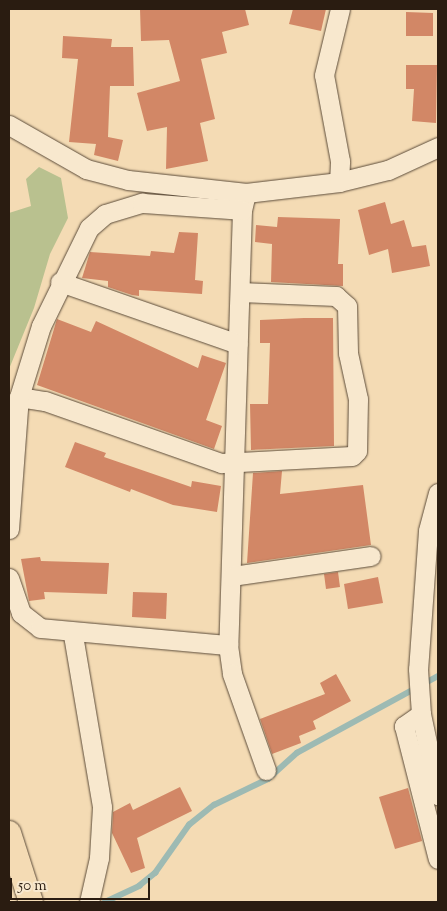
<!DOCTYPE html>
<style>
body{margin:0}
#map{position:relative;width:447px;height:911px;overflow:hidden;background:#f4dbb4;font-family:"Sorts Mill Goudy",serif}
div>[style]{position:absolute}
[style*='--x']{left:calc(var(--x)*1px);top:calc(var(--y)*1px);width:calc(var(--w)*1px);rotate:calc(var(--a)*1deg)}
.green>*{inset:0;background:#b9c18f}
.stream>*{height:5.5px;margin:-2.75px;padding:0 2.75px;transform-origin:2.75px;border-radius:2.75px;background:#9dbab3}
.building>*{inset:0;background:#d28766}
.roads{filter:drop-shadow(0 0 1px #5c4c3a) drop-shadow(0 0 1px #5c4c3a)}
.minor>*{height:19px;margin:-9.5px;padding:0 9.5px;transform-origin:9.5px;border-radius:9.5px;background:#f8e8ce}
.major>*{height:24px;margin:-12px;padding:0 12px;transform-origin:12px;border-radius:12px;background:#f4dbb4}
span{translate:-50% -50%;white-space:nowrap;text-align:center;line-height:1.15;-webkit-text-stroke:4px #f8e8ce;paint-order:stroke}
.frame{position:absolute;inset:0;border:10px solid #2a1c11;pointer-events:none}
.scale{position:absolute;left:10px;top:878px;width:140px;height:22px;box-sizing:border-box;border:2px solid #2a1c11;border-top:0;padding-left:6px;font-size:15px;line-height:18px;white-space:nowrap;color:#2a1c11;-webkit-text-stroke:4px #f8e8ce;paint-order:stroke}
</style>
<div id="map">
<div class="green">
<i style="clip-path:polygon(39px 167px,61px 178px,68px 218px,50px 254px,34px 308px,9px 369px,9px 213px,31px 206px,26px 179px)"></i>
</div>
<div class="stream">
<i style="--x:105;--y:902;--w:38;--a:-25"></i>
<i style="--x:139;--y:886;--w:21;--a:-39"></i>
<i style="--x:155;--y:873;--w:59;--a:-54.7"></i>
<i style="--x:189;--y:825;--w:32;--a:-39"></i>
<i style="--x:214;--y:805;--w:60;--a:-25.7"></i>
<i style="--x:268;--y:779;--w:39;--a:-42"></i>
<i style="--x:297;--y:753;--w:161;--a:-28.6"></i>
</div>
<div class="building">
<i style="clip-path:polygon(140px 9px,245px 9px,249px 25px,222px 32px,227px 53px,201px 59px,215px 119px,200px 123px,208px 161px,166px 169px,167px 127px,147px 131px,137px 93px,180px 81px,169px 40px,141px 41px)"></i>
<i style="clip-path:polygon(293px 9px,326px 9px,321px 31px,289px 24px)"></i>
<i style="clip-path:polygon(406px 12px,433px 13px,433px 36px,406px 36px)"></i>
<i style="clip-path:polygon(63px 36px,112px 39px,111px 47px,133px 47px,134px 86px,110px 86px,108px 137px,123px 140px,118px 161px,94px 155px,96px 144px,69px 142px,78px 59px,62px 58px)"></i>
<i style="clip-path:polygon(406px 65px,437px 65px,436px 123px,412px 121px,414px 89px,406px 89px)"></i>
<i style="clip-path:polygon(385px 202px,391px 224px,404px 220px,412px 247px,426px 245px,430px 266px,392px 273px,388px 249px,369px 255px,358px 210px)"></i>
<i style="clip-path:polygon(278px 217px,340px 219px,338px 264px,343px 264px,343px 286px,271px 282px,272px 244px,255px 242px,256px 225px,277px 227px)"></i>
<i style="clip-path:polygon(179px 232px,198px 233px,195px 280px,203px 281px,202px 294px,139px 290px,139px 296px,132px 295px,108px 287px,108px 281px,82px 278px,90px 252px,150px 256px,151px 251px,174px 253px)"></i>
<i style="clip-path:polygon(304px 318px,333px 318px,334px 446px,251px 450px,250px 404px,268px 404px,270px 343px,260px 343px,260px 320px)"></i>
<i style="clip-path:polygon(57px 319px,91px 332px,96px 321px,198px 368px,202px 355px,226px 363px,206px 420px,222px 426px,214px 449px,37px 385px)"></i>
<i style="clip-path:polygon(75px 442px,106px 453px,104px 457px,191px 487px,192px 481px,221px 486px,217px 512px,173px 505px,131px 489px,130px 492px,65px 467px)"></i>
<i style="clip-path:polygon(282px 471px,280px 494px,363px 485px,371px 545px,247px 563px,253px 473px)"></i>
<i style="clip-path:polygon(40px 557px,41px 561px,109px 563px,107px 594px,44px 592px,45px 599px,29px 601px,21px 559px)"></i>
<i style="clip-path:polygon(338px 572px,340px 587px,326px 589px,324px 574px)"></i>
<i style="clip-path:polygon(378px 577px,383px 603px,348px 609px,344px 584px)"></i>
<i style="clip-path:polygon(133px 592px,167px 593px,166px 619px,132px 617px)"></i>
<i style="clip-path:polygon(336px 674px,351px 701px,313px 721px,316px 729px,299px 736px,301px 743px,272px 754px,260px 719px,325px 694px,320px 683px)"></i>
<i style="clip-path:polygon(180px 787px,192px 811px,137px 838px,145px 868px,131px 873px,112px 833px,113px 812px,130px 803px,133px 810px)"></i>
<i style="clip-path:polygon(408px 788px,422px 841px,395px 849px,379px 797px)"></i>
</div>
<div class="roads">
<div class="minor">
<i style="--x:9;--y:125;--w:89;--a:29.7"></i>
<i style="--x:86;--y:169;--w:43;--a:14.7"></i>
<i style="--x:128;--y:180;--w:119;--a:6.3"></i>
<i style="--x:246;--y:193;--w:94;--a:-6.7"></i>
<i style="--x:339;--y:182;--w:50;--a:-13.8"></i>
<i style="--x:388;--y:170;--w:55;--a:-24.7"></i>
<i style="--x:339;--y:182;--w:21;--a:-87"></i>
<i style="--x:340;--y:161;--w:87;--a:-100.5"></i>
<i style="--x:324;--y:75;--w:68;--a:-76.4"></i>
<i style="--x:246;--y:193;--w:17;--a:103"></i>
<i style="--x:242;--y:210;--w:435;--a:91.8"></i>
<i style="--x:228;--y:645;--w:29;--a:82"></i>
<i style="--x:232;--y:674;--w:102;--a:70.5"></i>
<i style="--x:60;--y:282;--w:188;--a:19.2"></i>
<i style="--x:19;--y:397;--w:26;--a:9"></i>
<i style="--x:45;--y:401;--w:187;--a:19.4"></i>
<i style="--x:221;--y:463;--w:131;--a:-3.1"></i>
<i style="--x:352;--y:456;--w:7;--a:-45"></i>
<i style="--x:357;--y:451;--w:52;--a:-88.9"></i>
<i style="--x:358;--y:399;--w:47;--a:-102.3"></i>
<i style="--x:348;--y:353;--w:47;--a:-91.2"></i>
<i style="--x:347;--y:306;--w:15;--a:-138"></i>
<i style="--x:336;--y:296;--w:96;--a:-177.6"></i>
<i style="--x:438;--y:493;--w:39;--a:105"></i>
<i style="--x:428;--y:531;--w:138;--a:94.1"></i>
<i style="--x:418;--y:669;--w:45;--a:86.2"></i>
<i style="--x:421;--y:714;--w:83;--a:78.1"></i>
<i style="--x:9;--y:529;--w:132;--a:-85.7"></i>
<i style="--x:19;--y:397;--w:74;--a:-72.8"></i>
<i style="--x:41;--y:326;--w:109;--a:-63.9"></i>
<i style="--x:89;--y:228;--w:21;--a:-41"></i>
<i style="--x:105;--y:214;--w:39;--a:-17"></i>
<i style="--x:142;--y:203;--w:100;--a:4"></i>
<i style="--x:232;--y:576;--w:140;--a:-8.2"></i>
<i style="--x:9;--y:578;--w:37;--a:71"></i>
<i style="--x:21;--y:613;--w:24;--a:38"></i>
<i style="--x:40;--y:628;--w:189;--a:5.2"></i>
<i style="--x:73;--y:635;--w:174;--a:80.4"></i>
<i style="--x:102;--y:807;--w:51;--a:93.4"></i>
<i style="--x:99;--y:858;--w:45;--a:102.8"></i>
<i style="--x:421;--y:714;--w:21;--a:145"></i>
<i style="--x:404;--y:726;--w:137;--a:75.7"></i>
</div>
<div class="major">
<i style="--x:9;--y:833;--w:72;--a:72.3"></i>
</div>
</div>
<div class="frame"></div>
<div class="scale">50 m</div>
</div>
